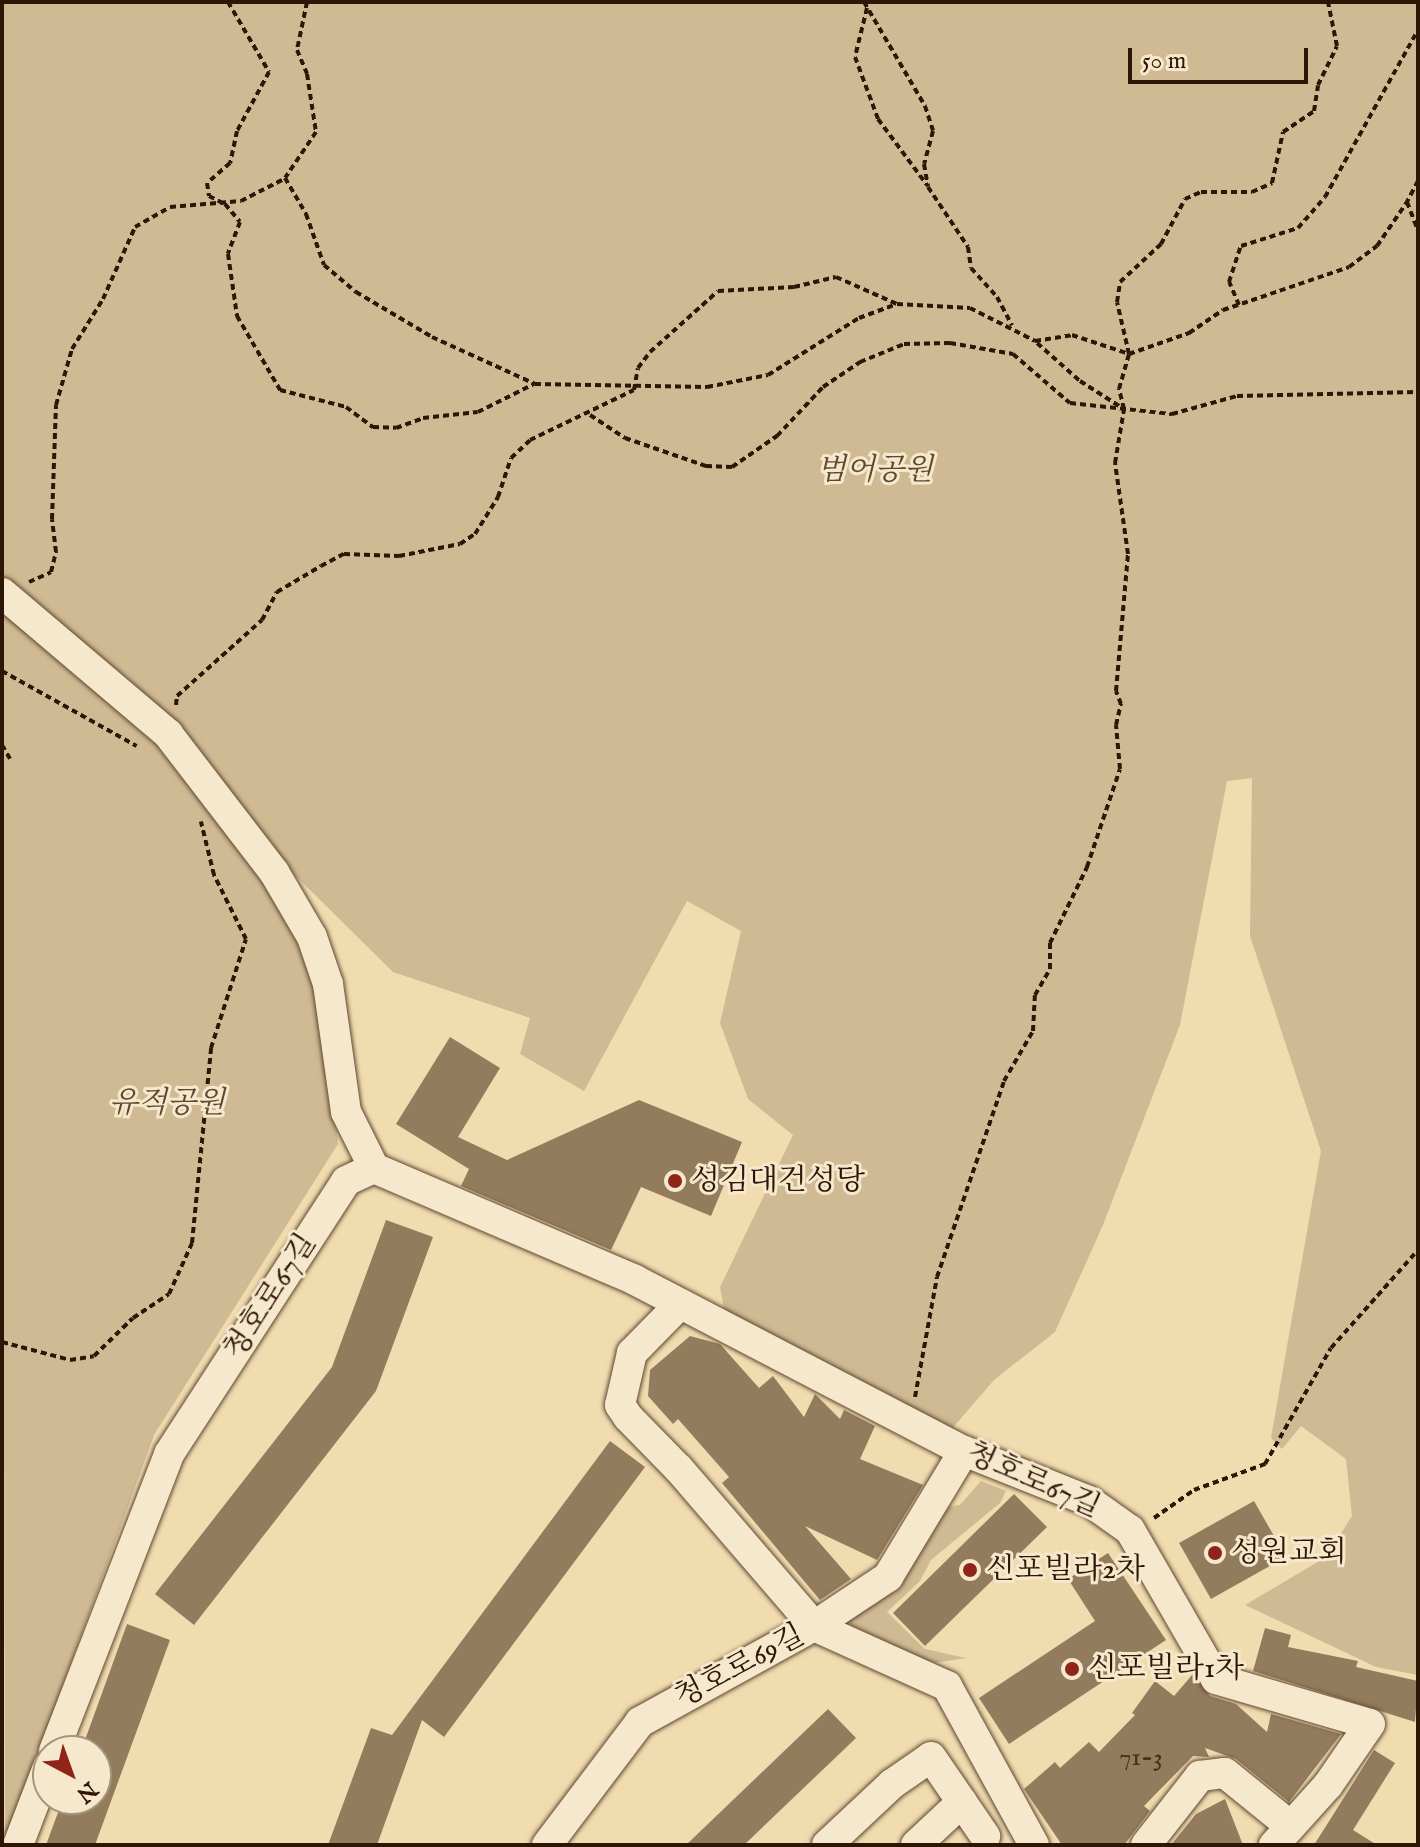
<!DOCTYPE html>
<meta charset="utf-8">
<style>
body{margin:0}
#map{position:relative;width:1420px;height:1847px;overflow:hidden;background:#f1dcb0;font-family:"IM FELL English","Noto Serif KR",serif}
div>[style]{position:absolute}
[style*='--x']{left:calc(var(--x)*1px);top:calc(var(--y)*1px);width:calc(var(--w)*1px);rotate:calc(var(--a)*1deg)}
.green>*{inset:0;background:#d0ba93}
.building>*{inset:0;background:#937c5e}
.path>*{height:4px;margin-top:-2px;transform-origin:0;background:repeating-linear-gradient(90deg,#2e1505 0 6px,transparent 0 10px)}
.roads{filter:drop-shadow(0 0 2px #5f4730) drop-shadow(0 0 2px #5f4730)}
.minor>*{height:30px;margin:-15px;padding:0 15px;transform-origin:15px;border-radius:15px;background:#f6e8cc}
.dots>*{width:22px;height:22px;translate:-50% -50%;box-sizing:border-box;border:4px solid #f6e8cc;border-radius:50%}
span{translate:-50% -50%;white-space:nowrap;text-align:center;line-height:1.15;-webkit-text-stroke:6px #f6e8cc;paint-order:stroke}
.number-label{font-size:26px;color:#472f1b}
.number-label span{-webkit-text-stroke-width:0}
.park-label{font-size:30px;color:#5f4730;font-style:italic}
.poi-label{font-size:30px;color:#2e1505}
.left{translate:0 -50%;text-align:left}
.street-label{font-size:30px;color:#2e1505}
.frame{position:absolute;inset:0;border:4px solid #2e1505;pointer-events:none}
.north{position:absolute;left:32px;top:1735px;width:80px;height:80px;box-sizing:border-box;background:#f6e8cc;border:2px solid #a6947c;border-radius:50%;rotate:139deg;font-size:22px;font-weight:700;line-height:32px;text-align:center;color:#2e1505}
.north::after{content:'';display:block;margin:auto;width:28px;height:36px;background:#8f2418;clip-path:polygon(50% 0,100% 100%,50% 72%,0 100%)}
.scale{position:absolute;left:1128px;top:48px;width:180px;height:36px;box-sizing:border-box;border:4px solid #2e1505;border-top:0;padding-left:10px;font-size:24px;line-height:28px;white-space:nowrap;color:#2e1505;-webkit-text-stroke:6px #f6e8cc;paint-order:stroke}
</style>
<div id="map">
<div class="green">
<i style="clip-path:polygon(2px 2px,1418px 2px,1418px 1675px,1376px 1667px,1245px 1605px,1326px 1557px,1352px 1516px,1346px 1459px,1301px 1426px,1282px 1449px,1271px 1438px,1321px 1151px,1250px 936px,1252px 778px,1227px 781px,1180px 1025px,1103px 1225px,1055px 1332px,994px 1380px,950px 1431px,725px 1315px,720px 1287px,793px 1135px,748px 1099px,720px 1023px,741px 931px,687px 901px,584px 1091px,520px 1054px,530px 1018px,393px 972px,2px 586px)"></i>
<i style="clip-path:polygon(2px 608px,163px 741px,267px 877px,322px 987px,338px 1144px,154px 1435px,5px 1845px)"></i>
<i style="clip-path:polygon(981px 1481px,1006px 1491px,1000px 1503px,931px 1560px,920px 1581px,887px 1612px,925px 1649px,966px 1658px,929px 1664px,859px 1636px,846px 1617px,946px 1507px,960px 1505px)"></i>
</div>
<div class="building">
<i style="clip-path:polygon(450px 1037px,500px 1068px,458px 1137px,507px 1160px,639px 1100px,742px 1142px,711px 1216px,641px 1187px,611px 1250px,461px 1186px,469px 1169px,396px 1124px)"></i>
<i style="clip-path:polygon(386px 1220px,433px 1237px,376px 1391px,194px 1625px,155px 1594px,332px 1367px)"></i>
<i style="clip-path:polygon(690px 1336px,720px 1344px,759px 1388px,773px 1376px,804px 1417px,815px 1394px,840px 1419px,844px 1410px,875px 1426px,860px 1459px,923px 1485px,877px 1560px,805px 1526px,851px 1579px,820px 1600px,722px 1483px,729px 1477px,678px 1419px,673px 1424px,648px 1396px,650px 1370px)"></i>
<i style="clip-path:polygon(610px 1441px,645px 1467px,444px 1737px,422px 1720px,377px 1845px,328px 1845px,371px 1728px,392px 1735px)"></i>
<i style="clip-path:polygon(1014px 1494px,1047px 1527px,925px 1646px,893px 1613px)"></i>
<i style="clip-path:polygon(1254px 1501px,1286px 1557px,1211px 1599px,1179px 1543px)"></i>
<i style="clip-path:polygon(1108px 1553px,1166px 1640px,1009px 1744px,979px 1698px,1095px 1621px,1068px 1579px)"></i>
<i style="clip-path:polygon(127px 1624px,170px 1640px,95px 1845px,46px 1845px,63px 1799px,96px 1799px,96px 1751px,81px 1751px)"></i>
<i style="clip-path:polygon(1265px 1628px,1291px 1635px,1288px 1647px,1358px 1661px,1356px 1667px,1418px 1681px,1415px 1722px,1253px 1671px)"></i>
<i style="clip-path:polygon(1193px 1674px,1210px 1696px,1236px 1704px,1267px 1732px,1271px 1714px,1341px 1734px,1289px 1802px,1236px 1759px,1205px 1748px,1209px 1757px,1193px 1756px,1144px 1806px,1150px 1811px,1124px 1845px,1062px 1845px,1024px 1789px,1055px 1762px,1060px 1768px,1089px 1742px,1099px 1752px,1135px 1715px,1132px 1713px,1155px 1681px,1174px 1696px)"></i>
<i style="clip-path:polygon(828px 1709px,856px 1738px,744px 1845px,686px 1845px)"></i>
<i style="clip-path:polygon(1374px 1750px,1395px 1763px,1353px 1830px,1377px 1845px,1314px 1845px)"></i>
<i style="clip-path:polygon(1225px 1799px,1243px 1845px,1171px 1845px,1196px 1814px)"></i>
</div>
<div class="path">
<i style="--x:228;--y:2;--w:81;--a:59.6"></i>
<i style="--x:269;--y:72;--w:67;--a:118.5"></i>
<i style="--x:237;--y:131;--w:33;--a:102"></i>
<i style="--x:230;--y:163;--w:30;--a:139"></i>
<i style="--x:207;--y:183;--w:13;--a:81"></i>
<i style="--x:209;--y:196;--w:18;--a:27"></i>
<i style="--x:225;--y:204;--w:23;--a:50"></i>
<i style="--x:240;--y:222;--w:34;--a:111"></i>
<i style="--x:228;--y:254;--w:63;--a:81.7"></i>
<i style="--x:237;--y:316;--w:86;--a:59.8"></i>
<i style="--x:280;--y:390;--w:68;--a:14.4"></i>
<i style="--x:346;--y:407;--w:34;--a:37"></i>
<i style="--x:373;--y:427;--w:23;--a:2"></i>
<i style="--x:396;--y:428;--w:29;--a:-20"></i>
<i style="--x:423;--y:418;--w:55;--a:-6.2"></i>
<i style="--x:478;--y:412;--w:63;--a:-26.6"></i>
<i style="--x:307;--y:2;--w:49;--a:101.8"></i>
<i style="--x:297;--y:50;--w:26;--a:67"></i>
<i style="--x:307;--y:74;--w:59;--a:81.2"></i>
<i style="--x:316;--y:132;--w:55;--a:124"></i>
<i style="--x:285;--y:178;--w:42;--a:59.7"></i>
<i style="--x:306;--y:214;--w:54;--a:70.6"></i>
<i style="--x:324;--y:265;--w:42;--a:40.2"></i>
<i style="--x:356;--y:292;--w:88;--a:30.6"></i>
<i style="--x:432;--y:337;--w:113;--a:24.5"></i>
<i style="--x:535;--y:384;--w:172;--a:1"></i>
<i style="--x:707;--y:387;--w:62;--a:-11.1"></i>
<i style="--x:768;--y:375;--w:107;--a:-32.1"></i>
<i style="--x:859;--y:318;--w:40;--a:-20.2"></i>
<i style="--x:897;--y:304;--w:73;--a:3.1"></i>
<i style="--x:970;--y:308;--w:73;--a:26.9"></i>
<i style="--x:1035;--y:341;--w:37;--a:-9"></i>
<i style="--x:1072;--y:335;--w:60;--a:18.4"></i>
<i style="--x:1129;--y:354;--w:64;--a:-19.3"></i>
<i style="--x:1189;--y:333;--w:41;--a:-34.1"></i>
<i style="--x:1223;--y:310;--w:133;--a:-18.8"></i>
<i style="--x:1349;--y:267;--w:35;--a:-37"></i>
<i style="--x:1377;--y:246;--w:53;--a:-55.7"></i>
<i style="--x:864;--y:2;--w:121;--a:59.6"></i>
<i style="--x:925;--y:106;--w:26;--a:72"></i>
<i style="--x:933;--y:131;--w:34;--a:105"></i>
<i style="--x:924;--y:164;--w:23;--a:80"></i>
<i style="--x:928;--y:187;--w:72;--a:56.3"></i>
<i style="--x:968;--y:247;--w:21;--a:82"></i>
<i style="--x:971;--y:268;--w:39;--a:48"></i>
<i style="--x:997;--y:297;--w:32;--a:62"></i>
<i style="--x:867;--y:8;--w:50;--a:103.8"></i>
<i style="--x:855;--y:57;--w:66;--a:69.6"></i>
<i style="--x:878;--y:119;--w:82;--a:53.4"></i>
<i style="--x:1418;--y:181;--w:24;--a:118"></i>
<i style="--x:1407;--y:202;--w:30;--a:69"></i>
<i style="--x:1239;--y:305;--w:25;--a:-113"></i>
<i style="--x:1229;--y:282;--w:38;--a:-72"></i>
<i style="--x:1241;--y:246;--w:60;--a:-17.5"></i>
<i style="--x:1298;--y:228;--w:41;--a:-48.9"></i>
<i style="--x:1325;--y:197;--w:191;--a:-60.9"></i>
<i style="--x:1037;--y:343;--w:57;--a:41.5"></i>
<i style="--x:1080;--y:381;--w:52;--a:32.5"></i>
<i style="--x:1124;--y:409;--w:21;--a:-104"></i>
<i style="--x:1119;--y:389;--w:36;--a:-74"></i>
<i style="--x:1129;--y:354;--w:53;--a:-103"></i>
<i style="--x:1117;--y:302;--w:20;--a:-81"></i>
<i style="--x:1120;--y:282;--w:56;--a:-42.8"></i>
<i style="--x:1161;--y:244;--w:51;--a:-61.9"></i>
<i style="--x:1185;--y:199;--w:17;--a:-24"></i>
<i style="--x:1201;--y:192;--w:51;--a:0"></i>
<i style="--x:1252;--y:192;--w:22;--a:-24"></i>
<i style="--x:1272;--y:183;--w:52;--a:-77.8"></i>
<i style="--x:1283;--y:132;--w:37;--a:-34"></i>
<i style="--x:1314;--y:111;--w:26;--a:-81"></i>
<i style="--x:1318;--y:85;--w:43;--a:-64"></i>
<i style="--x:1337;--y:46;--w:45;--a:-101.6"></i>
<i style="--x:590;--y:415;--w:42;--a:33.3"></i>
<i style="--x:625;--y:438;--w:86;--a:19.1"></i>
<i style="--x:706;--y:466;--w:26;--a:2"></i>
<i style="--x:732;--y:467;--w:55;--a:-34.6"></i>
<i style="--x:777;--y:436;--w:67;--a:-46.8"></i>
<i style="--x:823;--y:387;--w:45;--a:-34"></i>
<i style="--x:860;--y:362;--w:48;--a:-22.2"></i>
<i style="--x:904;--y:344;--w:46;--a:-1.2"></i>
<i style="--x:950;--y:343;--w:64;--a:9.9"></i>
<i style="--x:1013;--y:354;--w:75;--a:40.7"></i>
<i style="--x:1070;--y:403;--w:103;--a:6.2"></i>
<i style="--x:1172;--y:414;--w:67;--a:-15.5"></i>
<i style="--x:1237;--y:396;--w:181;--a:-1.3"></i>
<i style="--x:29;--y:582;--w:24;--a:-24"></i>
<i style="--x:51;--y:572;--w:21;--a:-76"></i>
<i style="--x:56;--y:552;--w:33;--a:-97"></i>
<i style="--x:52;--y:519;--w:114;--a:-88"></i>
<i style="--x:56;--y:405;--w:58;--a:-74.1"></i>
<i style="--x:72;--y:349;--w:59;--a:-58.2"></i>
<i style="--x:103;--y:299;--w:79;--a:-66"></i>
<i style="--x:135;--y:227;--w:40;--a:-29.7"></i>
<i style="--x:170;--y:207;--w:71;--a:-4.8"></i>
<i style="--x:241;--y:201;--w:48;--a:-27.1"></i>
<i style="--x:2;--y:671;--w:154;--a:29.1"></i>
<i style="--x:176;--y:705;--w:9;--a:-84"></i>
<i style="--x:177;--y:696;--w:114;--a:-41.8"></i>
<i style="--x:262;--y:620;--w:32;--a:-62"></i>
<i style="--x:277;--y:592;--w:51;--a:-30.6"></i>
<i style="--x:321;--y:566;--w:26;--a:-28"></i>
<i style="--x:344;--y:554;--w:55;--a:2.1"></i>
<i style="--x:399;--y:556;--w:62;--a:-11.1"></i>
<i style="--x:460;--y:544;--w:18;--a:-34"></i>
<i style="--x:475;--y:534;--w:44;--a:-58.1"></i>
<i style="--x:498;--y:497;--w:41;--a:-71.6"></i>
<i style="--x:511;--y:458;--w:26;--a:-43"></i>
<i style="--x:530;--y:440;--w:115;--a:-25.7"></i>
<i style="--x:634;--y:390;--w:22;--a:-80"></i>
<i style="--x:638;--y:368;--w:20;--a:-53"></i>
<i style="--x:650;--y:352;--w:91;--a:-41.9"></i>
<i style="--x:718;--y:291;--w:76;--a:-3"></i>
<i style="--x:794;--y:287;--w:43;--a:-13.4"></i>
<i style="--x:836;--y:277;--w:67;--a:23.9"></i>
<i style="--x:2;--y:745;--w:16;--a:60"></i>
<i style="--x:2;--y:1342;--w:70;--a:14.8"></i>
<i style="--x:70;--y:1360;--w:24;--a:-9"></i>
<i style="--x:94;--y:1356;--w:54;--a:-44.3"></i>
<i style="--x:133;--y:1318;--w:43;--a:-33.7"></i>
<i style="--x:169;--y:1294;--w:56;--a:-65.7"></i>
<i style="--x:192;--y:1243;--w:196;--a:-84.4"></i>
<i style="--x:211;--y:1048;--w:114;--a:-72.2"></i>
<i style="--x:246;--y:939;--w:72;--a:-116.6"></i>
<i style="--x:214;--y:875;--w:55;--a:-103.8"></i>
<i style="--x:915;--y:1397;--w:122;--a:-79.6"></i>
<i style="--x:937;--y:1277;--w:207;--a:-71.1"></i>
<i style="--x:1004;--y:1081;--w:58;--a:-59.9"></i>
<i style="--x:1033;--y:1031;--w:36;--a:-87"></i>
<i style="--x:1035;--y:995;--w:30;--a:-60"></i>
<i style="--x:1050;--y:969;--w:26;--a:-90"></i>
<i style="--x:1050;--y:943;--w:85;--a:-64"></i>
<i style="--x:1087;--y:867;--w:103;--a:-71.4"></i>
<i style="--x:1120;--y:769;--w:44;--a:-95.2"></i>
<i style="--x:1116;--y:725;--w:22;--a:-77"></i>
<i style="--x:1121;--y:704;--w:14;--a:-111"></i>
<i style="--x:1116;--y:691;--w:138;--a:-85"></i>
<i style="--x:1128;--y:554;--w:92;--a:-98.1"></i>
<i style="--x:1115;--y:463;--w:55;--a:-80.5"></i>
<i style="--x:1154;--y:1518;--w:49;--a:-35"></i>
<i style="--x:1194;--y:1490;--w:76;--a:-20.1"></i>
<i style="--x:1265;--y:1464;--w:133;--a:-60.4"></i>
<i style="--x:1331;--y:1348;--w:131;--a:-48.4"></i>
</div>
<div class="roads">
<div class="minor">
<i style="--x:2;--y:593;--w:218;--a:40.3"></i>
<i style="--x:168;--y:734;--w:174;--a:52.5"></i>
<i style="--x:274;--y:872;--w:75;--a:59.7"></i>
<i style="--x:312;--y:937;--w:50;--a:71.2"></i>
<i style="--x:328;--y:984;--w:129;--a:82"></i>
<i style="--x:346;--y:1112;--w:63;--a:63.4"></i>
<i style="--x:680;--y:1304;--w:69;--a:134.4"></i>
<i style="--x:632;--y:1353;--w:53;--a:103"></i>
<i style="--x:620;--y:1405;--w:14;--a:56"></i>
<i style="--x:628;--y:1417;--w:73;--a:45.6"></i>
<i style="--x:679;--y:1469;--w:207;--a:49.3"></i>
<i style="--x:814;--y:1626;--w:146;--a:24.3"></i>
<i style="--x:947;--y:1686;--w:181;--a:61.3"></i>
<i style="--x:54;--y:1751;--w:318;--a:-68.8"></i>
<i style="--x:169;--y:1454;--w:325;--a:-57"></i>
<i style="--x:346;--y:1181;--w:31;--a:-25"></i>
<i style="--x:374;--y:1168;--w:284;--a:23.2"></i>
<i style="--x:635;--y:1280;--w:371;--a:27.5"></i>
<i style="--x:964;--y:1451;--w:135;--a:21.8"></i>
<i style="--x:1089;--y:1501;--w:50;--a:35.3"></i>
<i style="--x:1130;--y:1530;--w:172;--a:60"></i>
<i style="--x:1216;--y:1679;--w:160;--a:16.3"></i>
<i style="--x:1370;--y:1724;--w:74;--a:124.5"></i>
<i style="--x:1328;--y:1785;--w:81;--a:132"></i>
<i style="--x:18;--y:1845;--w:84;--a:-69"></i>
<i style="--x:547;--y:1845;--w:154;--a:-52.9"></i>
<i style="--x:640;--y:1722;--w:199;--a:-28.9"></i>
<i style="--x:814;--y:1626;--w:89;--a:-33.5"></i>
<i style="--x:888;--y:1577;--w:147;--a:-58.9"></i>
<i style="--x:827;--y:1845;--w:89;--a:-43.2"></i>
<i style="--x:892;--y:1784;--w:47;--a:-34.7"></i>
<i style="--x:931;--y:1757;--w:96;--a:55.6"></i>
<i style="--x:916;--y:1845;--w:63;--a:-43.1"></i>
<i style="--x:1146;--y:1845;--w:88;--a:-52"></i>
<i style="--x:1200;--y:1776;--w:25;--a:-7"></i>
<i style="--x:1225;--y:1773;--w:81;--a:39"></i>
</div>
</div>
<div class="dots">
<i style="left:675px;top:1181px;background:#8f2418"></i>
<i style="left:1215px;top:1553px;background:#8f2418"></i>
<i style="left:970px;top:1570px;background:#8f2418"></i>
<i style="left:1072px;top:1669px;background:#8f2418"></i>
</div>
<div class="number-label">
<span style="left:1141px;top:1758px">71-3</span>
</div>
<div class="park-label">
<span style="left:875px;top:471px">범어공원</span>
<span style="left:167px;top:1104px">유적공원</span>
</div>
<div class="poi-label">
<span class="left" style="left:691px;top:1181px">성김대건성당</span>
<span class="left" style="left:1231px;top:1553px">성원교회</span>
<span class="left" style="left:986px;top:1570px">신포빌라2차</span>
<span class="left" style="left:1088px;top:1669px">신포빌라1차</span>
</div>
<div class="street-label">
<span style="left:271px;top:1297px;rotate:-57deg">청호로67길</span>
<span style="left:1033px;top:1481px;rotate:24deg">청호로67길</span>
<span style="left:740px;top:1667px;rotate:-28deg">청호로69길</span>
</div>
<div class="frame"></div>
<div class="north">N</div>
<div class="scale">50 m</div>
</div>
